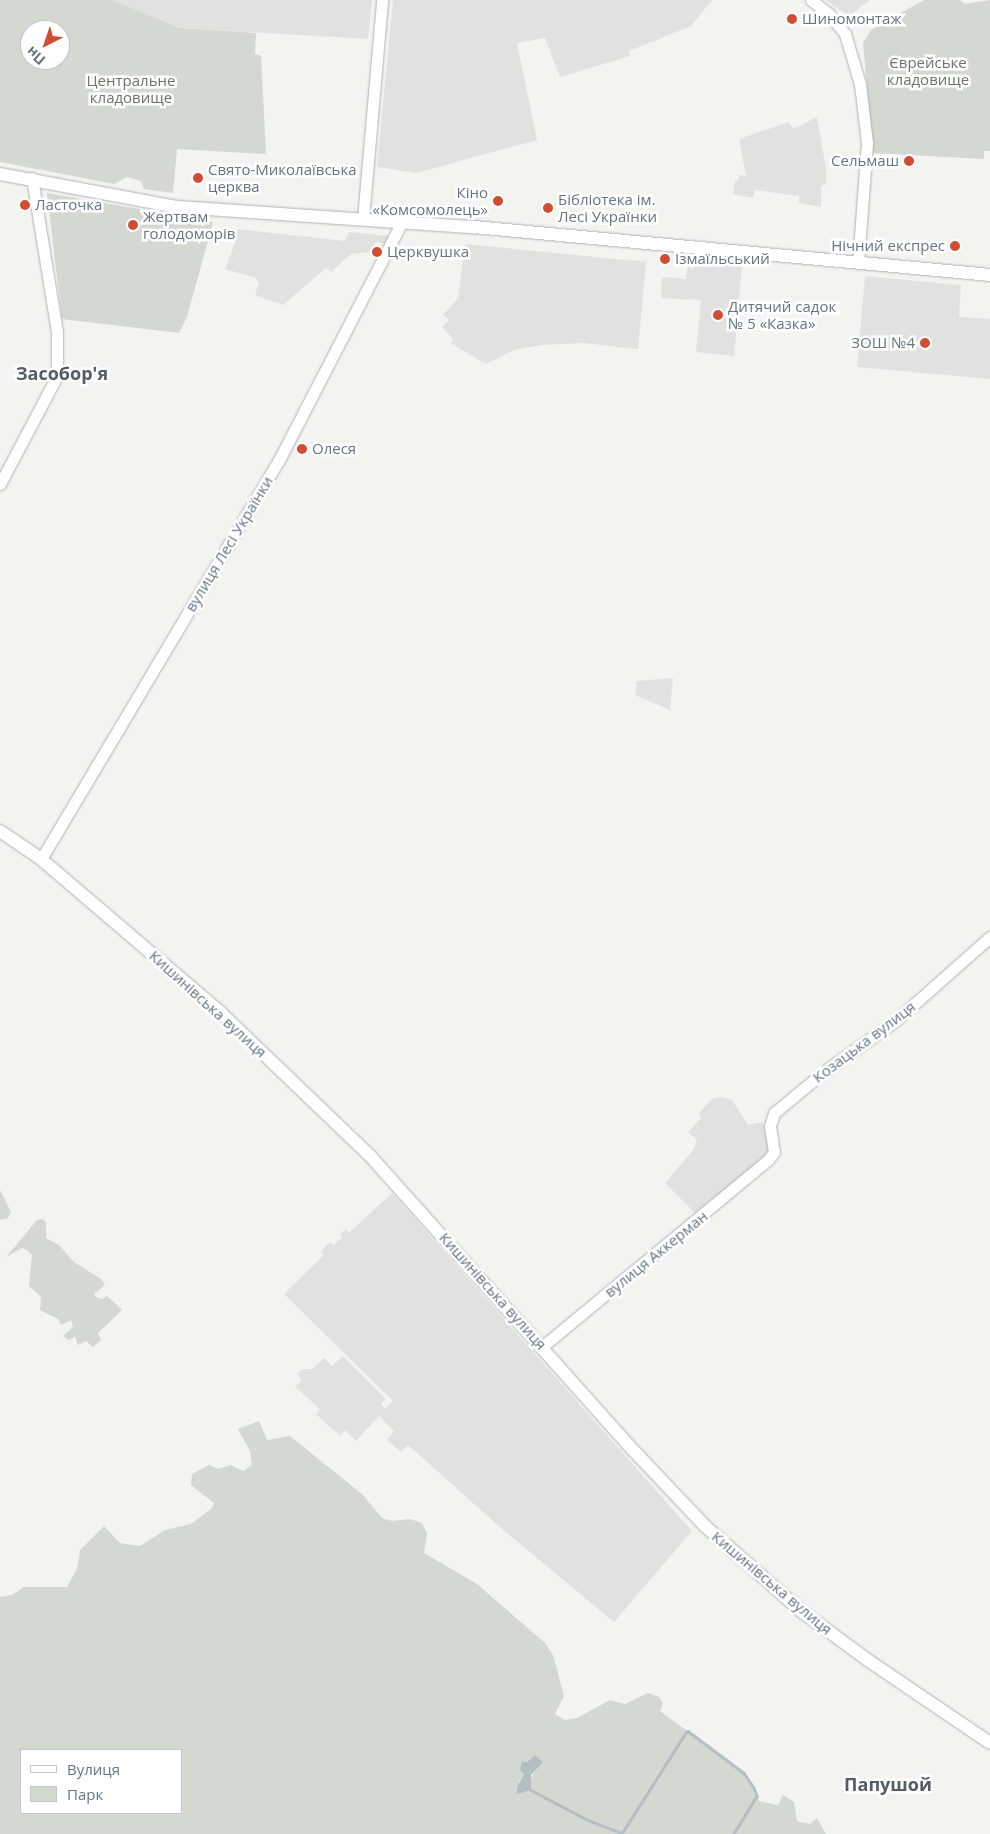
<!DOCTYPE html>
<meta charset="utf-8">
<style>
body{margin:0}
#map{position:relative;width:990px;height:1834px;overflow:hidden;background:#f3f3f0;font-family:"Open Sans",sans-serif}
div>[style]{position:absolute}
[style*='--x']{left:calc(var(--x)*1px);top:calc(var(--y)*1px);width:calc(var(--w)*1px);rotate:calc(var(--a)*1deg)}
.built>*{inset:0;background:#e1e2e0}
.green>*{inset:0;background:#d3d8d0}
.water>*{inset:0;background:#b3bfc2}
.stream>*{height:2.5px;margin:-1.25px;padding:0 1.25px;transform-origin:1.25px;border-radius:1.25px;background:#b3bfc2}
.roads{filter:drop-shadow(0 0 1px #aeb3b6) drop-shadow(0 0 1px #aeb3b6)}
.secondary>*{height:11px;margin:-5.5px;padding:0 5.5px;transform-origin:5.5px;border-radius:5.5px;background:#fff}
.primary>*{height:12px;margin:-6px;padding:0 6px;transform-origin:6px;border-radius:6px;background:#fff}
.dots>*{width:14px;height:14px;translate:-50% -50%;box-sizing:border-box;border:2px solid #fff;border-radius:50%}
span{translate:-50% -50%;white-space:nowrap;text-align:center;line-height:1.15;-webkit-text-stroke:5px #fff;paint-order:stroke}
.poi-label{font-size:15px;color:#66757e}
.left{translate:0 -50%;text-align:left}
.right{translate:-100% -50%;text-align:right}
.park-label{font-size:15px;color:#697664}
.street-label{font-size:15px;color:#66757e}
.quarter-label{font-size:18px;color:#535d64;font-weight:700}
.legend{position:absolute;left:20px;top:1749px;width:162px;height:65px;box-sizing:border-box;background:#fff;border:1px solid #c2c8cb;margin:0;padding:6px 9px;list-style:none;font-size:15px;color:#66757e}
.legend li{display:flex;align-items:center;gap:10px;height:25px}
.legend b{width:25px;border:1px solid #c2c8cb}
.north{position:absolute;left:20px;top:20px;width:50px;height:50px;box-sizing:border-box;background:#fff;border:1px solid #c2c8cb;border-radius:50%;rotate:221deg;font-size:14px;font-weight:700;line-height:20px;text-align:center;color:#66757e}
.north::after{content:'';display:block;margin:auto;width:18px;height:22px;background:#d04d34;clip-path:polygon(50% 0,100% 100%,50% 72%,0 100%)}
</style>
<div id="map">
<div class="built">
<i style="clip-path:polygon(113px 0,372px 0,368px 39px,180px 28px)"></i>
<i style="clip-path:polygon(393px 0,712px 0,691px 26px,629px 51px,630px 56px,560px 77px,545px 38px,517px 43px,537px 140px,416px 173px,377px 167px)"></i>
<i style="clip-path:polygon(825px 0,870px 0,849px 16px)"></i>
<i style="clip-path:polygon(817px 117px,826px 169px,826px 184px,821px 186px,821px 207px,799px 203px,799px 196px,755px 190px,753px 198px,733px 194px,735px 180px,738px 181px,739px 175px,746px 176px,739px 139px,789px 122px,793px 129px)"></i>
<i style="clip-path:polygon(237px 229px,345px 241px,349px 232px,389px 236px,385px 244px,376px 242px,370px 252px,351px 254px,331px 272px,326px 268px,283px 305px,255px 295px,259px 283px,256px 278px,225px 269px,235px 243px)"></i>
<i style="clip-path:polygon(465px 244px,646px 262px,638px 349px,584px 343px,541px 345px,514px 350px,486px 364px,450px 343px,453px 339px,442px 327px,449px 320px,443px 315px,458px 298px)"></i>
<i style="clip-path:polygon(688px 261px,742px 266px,734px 356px,696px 352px,701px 300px,661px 298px,662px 277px,686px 279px)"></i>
<i style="clip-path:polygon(865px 276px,961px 285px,959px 317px,990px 319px,990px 379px,857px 367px)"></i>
<i style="clip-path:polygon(673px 678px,670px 710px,635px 695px,637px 681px)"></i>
<i style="clip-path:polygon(722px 1097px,732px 1100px,748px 1125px,762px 1122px,772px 1142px,766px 1156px,696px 1214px,665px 1183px,694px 1149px,697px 1140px,688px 1132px,701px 1118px,699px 1113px,712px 1099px)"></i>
<i style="clip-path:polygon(392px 1193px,692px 1531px,614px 1622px,501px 1528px,408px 1445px,401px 1452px,387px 1440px,394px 1431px,379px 1416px,356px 1441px,345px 1430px,340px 1436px,316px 1414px,320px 1409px,295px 1387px,301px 1381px,298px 1373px,303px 1369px,312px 1369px,324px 1358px,332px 1366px,343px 1356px,386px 1399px,381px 1404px,385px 1409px,393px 1401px,284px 1294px,324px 1255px,321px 1251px,330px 1242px,334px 1245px,342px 1237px,340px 1234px,346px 1229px,349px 1233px)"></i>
</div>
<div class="green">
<i style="clip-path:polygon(evenodd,0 0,113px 0,180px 28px,256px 33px,255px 54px,261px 56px,266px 154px,177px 149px,173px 193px,144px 189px,141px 181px,127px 177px,114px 184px,0 162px,0 0,30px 30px,60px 30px,60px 60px,30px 60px,30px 30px)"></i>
<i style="clip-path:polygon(924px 0,960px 0,965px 4px,990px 0,990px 151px,984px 151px,984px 159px,873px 153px,863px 43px,871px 30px)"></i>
<i style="clip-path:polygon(47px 193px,213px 222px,187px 317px,179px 333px,62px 319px)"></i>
<i style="clip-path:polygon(0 1190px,11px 1212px,8px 1218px,0 1220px)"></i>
<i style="clip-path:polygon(42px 1219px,46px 1222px,46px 1238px,59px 1245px,74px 1262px,101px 1279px,105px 1285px,94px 1294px,96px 1297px,102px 1299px,107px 1296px,122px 1310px,98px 1333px,101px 1340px,93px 1347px,86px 1341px,78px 1345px,75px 1337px,69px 1340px,63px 1336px,73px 1327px,71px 1320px,61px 1325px,58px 1319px,40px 1310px,41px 1297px,29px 1286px,32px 1255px,27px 1250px,22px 1248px,6px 1257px,37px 1220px)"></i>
<i style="clip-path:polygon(evenodd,259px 1421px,267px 1440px,290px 1436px,363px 1495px,382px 1518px,392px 1521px,410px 1519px,422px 1523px,427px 1533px,424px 1553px,477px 1584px,545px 1643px,553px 1655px,564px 1696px,555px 1714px,565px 1720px,577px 1718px,610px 1700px,625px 1704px,648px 1693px,659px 1697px,663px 1703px,660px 1711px,744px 1773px,759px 1801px,778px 1805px,783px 1795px,794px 1802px,797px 1821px,810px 1824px,817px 1818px,826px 1834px,0 1834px,0 1597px,12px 1595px,24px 1587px,67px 1587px,77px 1569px,80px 1550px,104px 1526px,120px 1543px,140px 1546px,165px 1530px,191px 1524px,212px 1508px,214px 1503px,191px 1485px,192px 1474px,209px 1465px,218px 1469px,231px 1465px,243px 1471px,252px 1465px,250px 1451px,238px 1429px,259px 1421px,21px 1750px,181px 1750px,181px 1813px,21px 1813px,21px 1750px,259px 1421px,531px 1758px,538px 1765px,529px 1782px,519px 1782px,524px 1774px,523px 1761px,527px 1762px,531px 1758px)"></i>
</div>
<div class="water">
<i style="clip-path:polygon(535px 1755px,543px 1762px,531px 1775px,531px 1790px,517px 1794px,517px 1787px,524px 1774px,520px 1770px,522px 1761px,527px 1762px)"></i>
</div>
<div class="stream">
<i style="--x:688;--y:1731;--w:70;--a:36.9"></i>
<i style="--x:744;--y:1773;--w:18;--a:56"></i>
<i style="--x:754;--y:1788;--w:9;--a:69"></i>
<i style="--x:757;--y:1796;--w:44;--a:121.2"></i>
<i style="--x:531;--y:1790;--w:64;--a:27.8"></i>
<i style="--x:588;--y:1820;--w:36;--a:21"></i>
<i style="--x:622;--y:1833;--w:120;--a:-57.6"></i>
</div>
<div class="roads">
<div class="secondary">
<i style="--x:811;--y:0;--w:23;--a:38"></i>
<i style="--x:829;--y:14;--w:26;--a:51"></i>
<i style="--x:845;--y:34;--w:52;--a:73.3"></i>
<i style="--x:860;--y:84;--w:59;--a:83.2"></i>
<i style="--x:867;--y:143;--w:120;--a:94.3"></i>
<i style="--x:363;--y:219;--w:220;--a:-85"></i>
<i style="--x:0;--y:484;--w:122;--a:-62.2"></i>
<i style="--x:57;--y:376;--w:44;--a:-90"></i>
<i style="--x:57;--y:332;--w:156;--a:-99.2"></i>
<i style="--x:41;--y:859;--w:465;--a:-59.2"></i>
<i style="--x:279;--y:460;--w:268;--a:-62.7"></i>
<i style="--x:543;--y:1346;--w:292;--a:-39.6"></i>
<i style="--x:768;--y:1160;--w:10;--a:-53"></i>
<i style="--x:774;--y:1152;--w:26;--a:-99"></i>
<i style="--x:770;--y:1126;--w:14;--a:-73"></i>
<i style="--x:774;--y:1113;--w:67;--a:-39.6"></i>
<i style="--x:826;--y:1070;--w:85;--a:-35.4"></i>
<i style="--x:895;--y:1021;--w:127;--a:-41.5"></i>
</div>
<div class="primary">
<i style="--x:0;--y:174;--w:180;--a:10.6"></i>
<i style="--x:177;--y:207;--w:298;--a:3.9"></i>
<i style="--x:474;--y:227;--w:518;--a:5.31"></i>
<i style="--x:0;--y:831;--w:50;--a:34.3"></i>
<i style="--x:41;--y:859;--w:237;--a:40.5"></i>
<i style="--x:221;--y:1013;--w:208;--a:43.8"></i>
<i style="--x:371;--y:1157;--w:394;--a:48.2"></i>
<i style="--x:634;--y:1451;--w:103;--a:46.6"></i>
<i style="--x:705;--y:1526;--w:128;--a:41.5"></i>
<i style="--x:801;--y:1611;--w:84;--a:36.3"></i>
<i style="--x:869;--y:1661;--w:146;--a:34.1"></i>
</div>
</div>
<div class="dots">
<i style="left:792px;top:19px;background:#d04d34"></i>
<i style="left:909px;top:161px;background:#d04d34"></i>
<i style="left:198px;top:178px;background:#d04d34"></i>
<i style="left:498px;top:201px;background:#d04d34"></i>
<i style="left:25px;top:205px;background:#d04d34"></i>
<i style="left:548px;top:208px;background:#d04d34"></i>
<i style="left:133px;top:225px;background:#d04d34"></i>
<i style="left:955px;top:246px;background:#d04d34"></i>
<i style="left:377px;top:252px;background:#d04d34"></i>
<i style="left:665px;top:259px;background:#d04d34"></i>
<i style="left:718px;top:315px;background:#d04d34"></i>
<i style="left:925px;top:343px;background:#d04d34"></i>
<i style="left:302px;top:449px;background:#d04d34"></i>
</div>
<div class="poi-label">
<span class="left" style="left:802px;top:19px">Шиномонтаж</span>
<span class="right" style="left:899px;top:161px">Сельмаш</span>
<span class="left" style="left:208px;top:178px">Свято-Миколаївська<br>церква</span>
<span class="right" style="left:488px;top:201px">Кіно<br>«Комсомолець»</span>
<span class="left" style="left:558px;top:208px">Бібліотека ім.<br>Лесі Українки</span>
<span class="left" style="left:35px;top:205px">Ласточка</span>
<span class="left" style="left:143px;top:225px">Жертвам<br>голодоморів</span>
<span class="right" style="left:945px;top:246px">Нічний експрес</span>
<span class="left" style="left:387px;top:252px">Церквушка</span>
<span class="left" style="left:675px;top:259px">Ізмаїльський</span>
<span class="left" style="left:728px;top:315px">Дитячий садок<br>№ 5 «Казка»</span>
<span class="right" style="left:915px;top:343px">ЗОШ №4</span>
<span class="left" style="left:312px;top:449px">Олеся</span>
</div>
<div class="park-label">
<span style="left:928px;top:71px">Єврейське<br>кладовище</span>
<span style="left:131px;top:89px">Центральне<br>кладовище</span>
</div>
<div class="street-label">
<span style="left:229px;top:544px;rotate:-59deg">вулиця Лесі Українки</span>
<span style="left:208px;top:1004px;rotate:42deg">Кишинівська вулиця</span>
<span style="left:864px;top:1042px;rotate:-37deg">Козацька вулиця</span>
<span style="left:656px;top:1254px;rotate:-39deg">вулиця Аккерман</span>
<span style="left:493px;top:1291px;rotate:48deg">Кишинівська вулиця</span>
<span style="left:772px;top:1583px;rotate:40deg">Кишинівська вулиця</span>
</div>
<div class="quarter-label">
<span style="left:62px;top:373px">Засобор'я</span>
<span style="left:888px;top:1784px">Папушой</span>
</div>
<ul class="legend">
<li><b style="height:6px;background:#fff"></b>Вулиця</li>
<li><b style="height:14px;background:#d3d8d0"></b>Парк</li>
</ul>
<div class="north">Пн</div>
</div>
